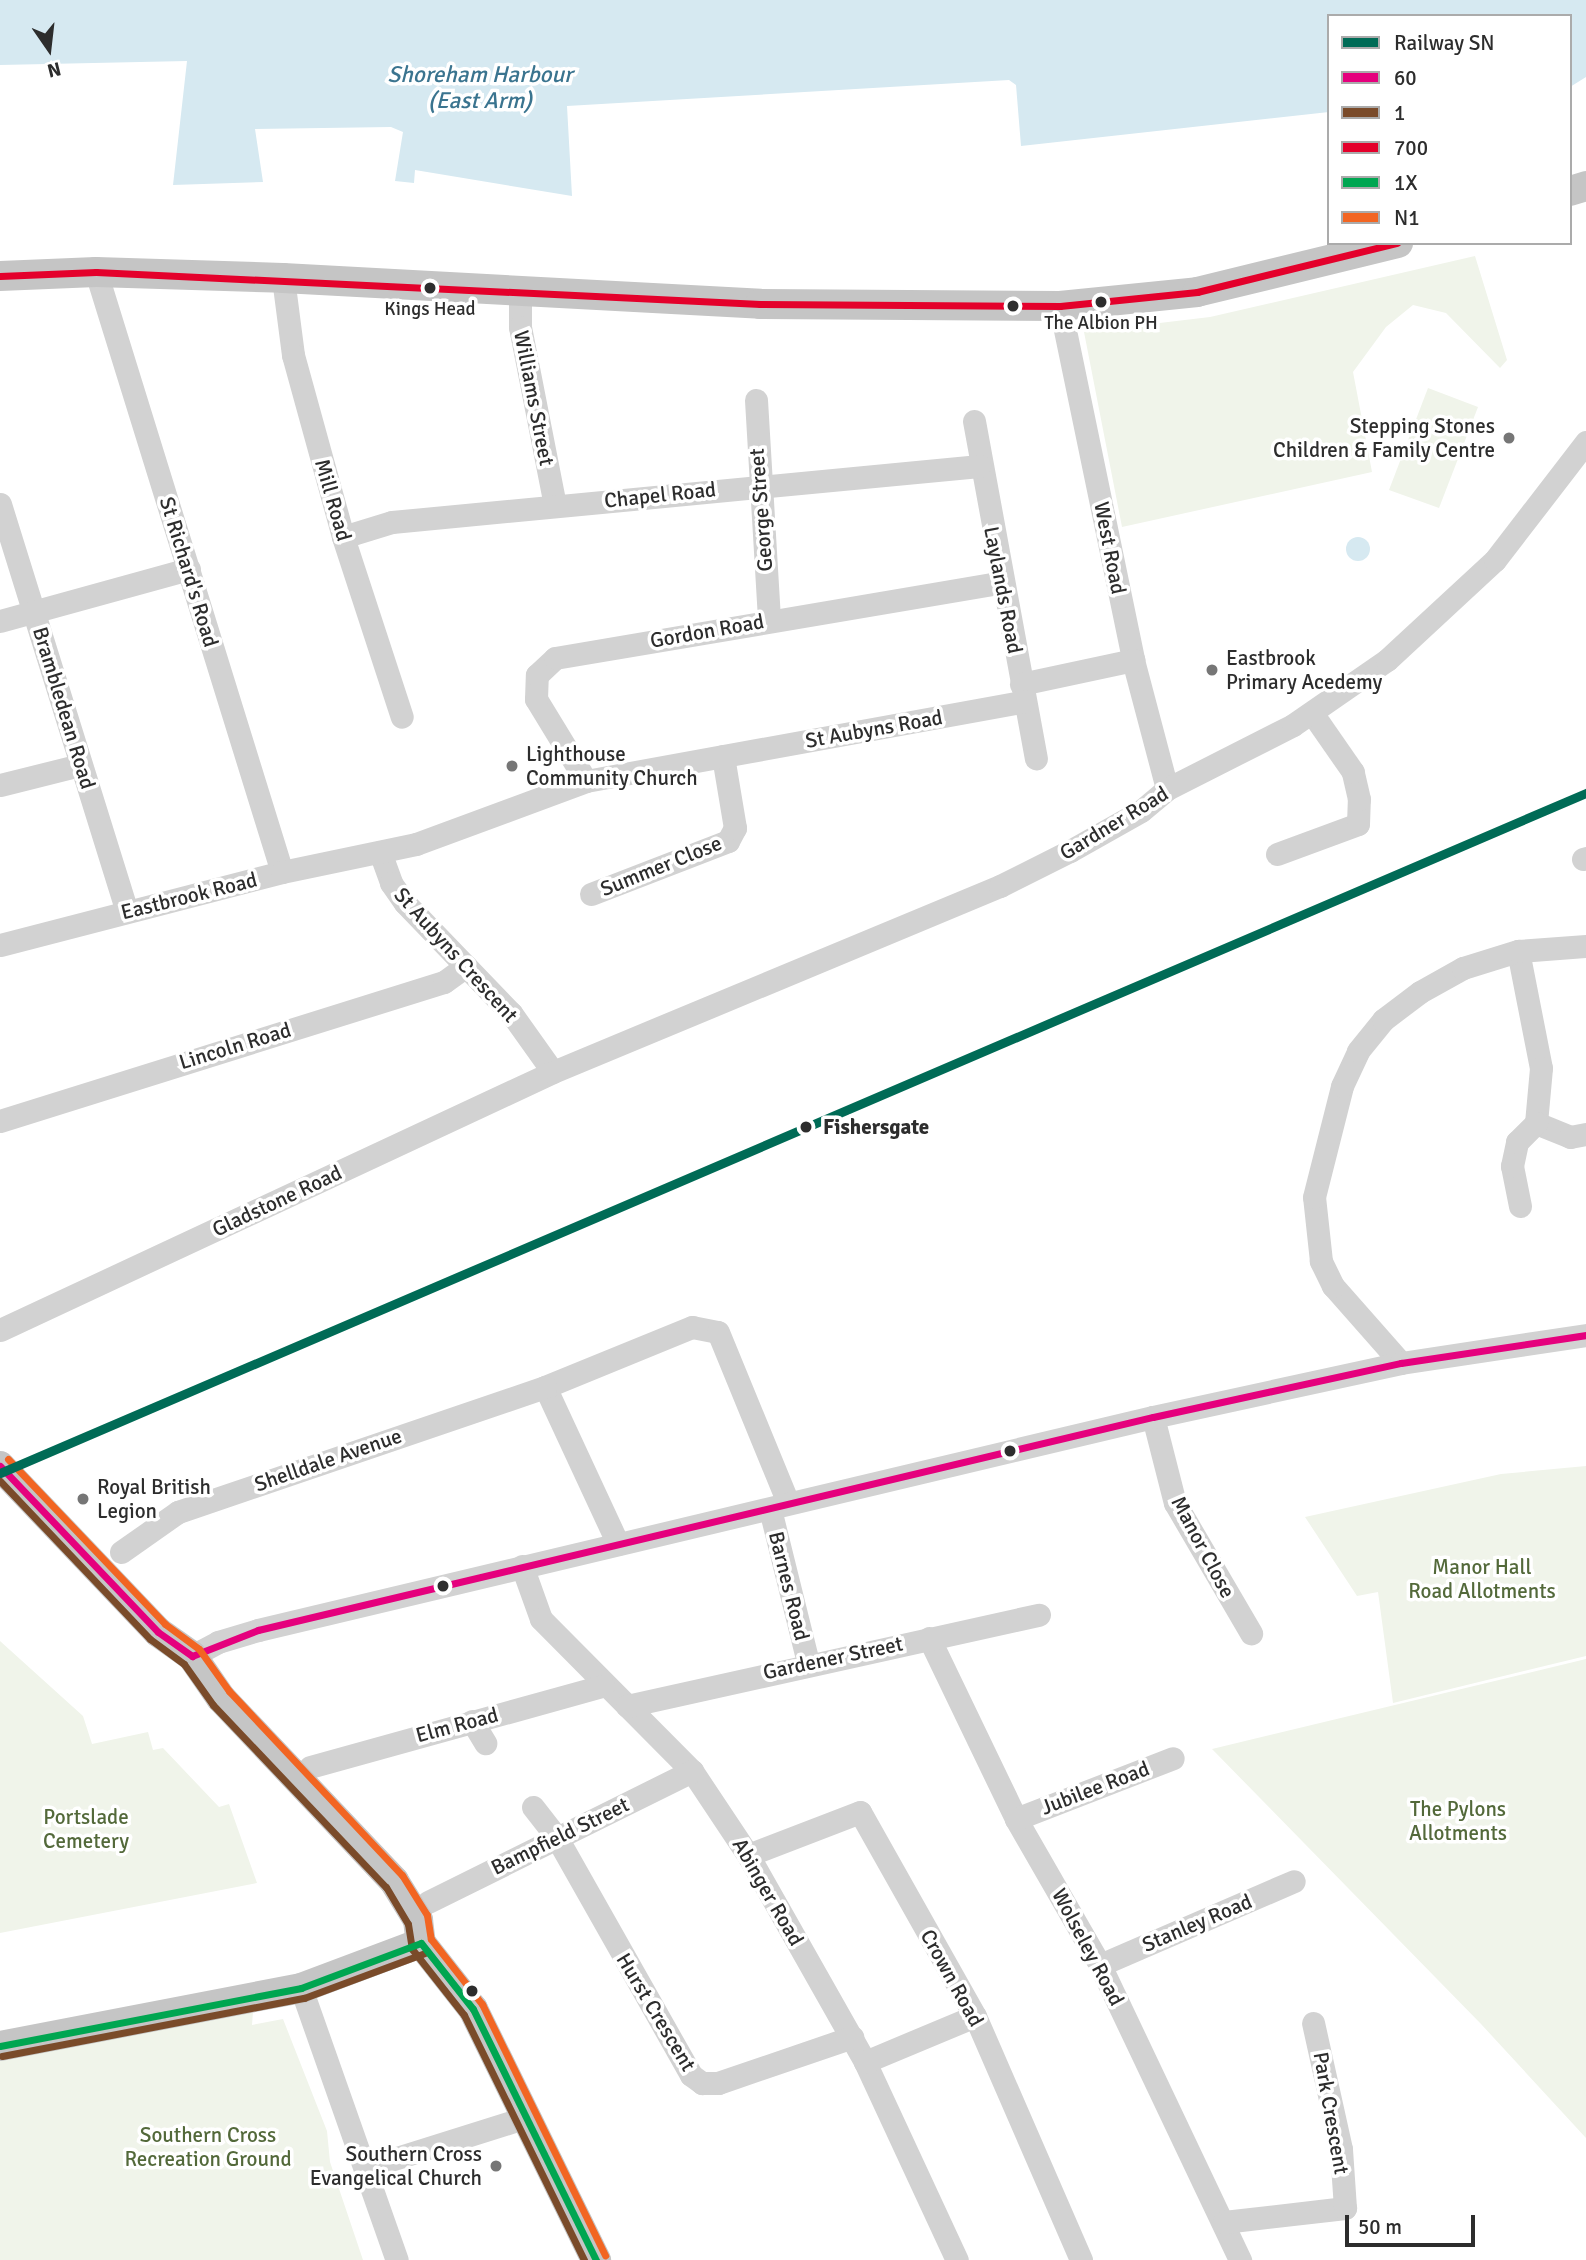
<!DOCTYPE html>
<style>
body{margin:0}
#map{position:relative;width:1586px;height:2260px;overflow:hidden;background:#fff;font-family:Signika,sans-serif}
div>[style]{position:absolute}
[style*='--x']{left:calc(var(--x)*1px);top:calc(var(--y)*1px);width:calc(var(--w)*1px);rotate:calc(var(--a)*1deg)}
.green>*{inset:0;background:#f0f4ea}
.water>*{inset:0;background:#d6e9f1}
.round{border-radius:50%}
.minor>*{height:23px;margin:-11.5px;padding:0 11.5px;transform-origin:11.5px;border-radius:11.5px;background:#d2d2d2}
.major>*{height:30px;margin:-15px;padding:0 15px;transform-origin:15px;border-radius:15px;background:#c5c5c5}
.bus-1>*{height:7px;margin:-3.5px;padding:0 3.5px;transform-origin:3.5px;border-radius:3.5px;background:#e5007d}
.bus-2>*{height:7px;margin:-3.5px;padding:0 3.5px;transform-origin:3.5px;border-radius:3.5px;background:#7a4b2a}
.bus-3>*{height:7px;margin:-3.5px;padding:0 3.5px;transform-origin:3.5px;border-radius:3.5px;background:#e4002b}
.bus-4>*{height:7px;margin:-3.5px;padding:0 3.5px;transform-origin:3.5px;border-radius:3.5px;background:#00a651}
.bus-5>*{height:7px;margin:-3.5px;padding:0 3.5px;transform-origin:3.5px;border-radius:3.5px;background:#f26522}
.rail-1>*{height:9px;margin:-4.5px;padding:0 4.5px;transform-origin:4.5px;border-radius:4.5px;background:#006b56}
.dots>*{width:19px;height:19px;translate:-50% -50%;box-sizing:border-box;border:4px solid #fff;border-radius:50%}
span{translate:-50% -50%;white-space:nowrap;text-align:center;line-height:1.15;-webkit-text-stroke:7px #fff;paint-order:stroke}
.bus-label{font-size:19px;color:#2d2d2d}
.street-label{font-size:21px;color:#2d2d2d}
.poi-label{font-size:21px;color:#2d2d2d}
.right{translate:-100% -50%;text-align:right}
.left{translate:0 -50%;text-align:left}
.stop-label{font-size:21px;color:#2d2d2d;font-weight:700}
.park-label{font-size:21px;color:#53693a}
.water-label{font-size:23px;color:#3a748f;font-style:italic}
.legend{position:absolute;left:1327px;top:14px;width:245px;height:231px;box-sizing:border-box;background:#fff;border:2px solid #ababab;margin:0;padding:9px 12px;list-style:none;font-size:21px;color:#2d2d2d}
.legend li{display:flex;align-items:center;gap:14px;height:35px}
.legend b{width:35px;border:2px solid #ababab}
.north{position:absolute;left:14px;top:14px;width:70px;height:70px;-webkit-text-stroke:5px #fff;paint-order:stroke;rotate:166deg;font-size:19px;font-weight:700;line-height:28px;text-align:center;color:#2d2d2d}
.north::after{content:'';display:block;margin:auto;width:24px;height:32px;background:#2d2d2d;clip-path:polygon(50% 0,100% 100%,50% 72%,0 100%)}
.scale{position:absolute;left:1345px;top:2215px;width:130px;height:32px;box-sizing:border-box;border:4px solid #2d2d2d;border-top:0;padding-left:9px;font-size:21px;line-height:24px;white-space:nowrap;color:#2d2d2d;-webkit-text-stroke:5px #fff;paint-order:stroke}
</style>
<div id="map">
<div class="green">
<i style="clip-path:polygon(1475px 256px,1507px 360px,1500px 368px,1446px 313px,1413px 305px,1386px 327px,1353px 372px,1372px 472px,1122px 527px,1084px 332px,1210px 317px)"></i>
<i style="clip-path:polygon(1428px 388px,1478px 407px,1439px 508px,1389px 490px)"></i>
<i style="clip-path:polygon(1586px 1466px,1586px 1656px,1393px 1703px,1378px 1592px,1357px 1596px,1305px 1517px,1501px 1474px)"></i>
<i style="clip-path:polygon(0 1641px,83px 1716px,92px 1744px,148px 1732px,153px 1750px,163px 1748px,219px 1807px,229px 1804px,257px 1883px,0 1933px)"></i>
<i style="clip-path:polygon(1586px 1659px,1586px 2138px,1481px 2024px,1212px 1749px)"></i>
<i style="clip-path:polygon(253px 2012px,252px 2025px,283px 2019px,327px 2131px,330px 2162px,363px 2260px,0 2260px,0 2059px)"></i>
</div>
<div class="water">
<i style="clip-path:polygon(0 0,1586px 0,1586px 77px,1570px 87px,1570px 16px,1329px 16px,1329px 112px,1021px 146px,1016px 85px,1009px 80px,567px 106px,572px 196px,415px 170px,414px 183px,395px 181px,403px 132px,391px 127px,255px 129px,263px 182px,173px 185px,187px 61px,0 65px)"></i>
<i class="round" style="left:1346px;top:537px;width:24px;height:24px"></i>
</div>
<div class="minor">
<i style="--x:96;--y:272;--w:628;--a:72.78"></i>
<i style="--x:283;--y:278;--w:78;--a:82.6"></i>
<i style="--x:293;--y:355;--w:189;--a:74.6"></i>
<i style="--x:343;--y:537;--w:189;--a:71.9"></i>
<i style="--x:520;--y:291;--w:36;--a:90"></i>
<i style="--x:520;--y:327;--w:181;--a:78.9"></i>
<i style="--x:1060;--y:306;--w:361;--a:78.3"></i>
<i style="--x:1133;--y:660;--w:133;--a:75.2"></i>
<i style="--x:756;--y:400;--w:220;--a:86.6"></i>
<i style="--x:974;--y:421;--w:343;--a:79.6"></i>
<i style="--x:0;--y:504;--w:426;--a:72.7"></i>
<i style="--x:343;--y:537;--w:51;--a:-17"></i>
<i style="--x:392;--y:522;--w:590;--a:-5.45"></i>
<i style="--x:0;--y:621;--w:196;--a:-15.4"></i>
<i style="--x:1021;--y:684;--w:115;--a:-12.1"></i>
<i style="--x:586;--y:781;--w:96;--a:-121.4"></i>
<i style="--x:536;--y:699;--w:24;--a:-88"></i>
<i style="--x:537;--y:675;--w:25;--a:-43"></i>
<i style="--x:555;--y:658;--w:453;--a:-9.6"></i>
<i style="--x:0;--y:785;--w:82;--a:-14"></i>
<i style="--x:380;--y:852;--w:33;--a:70"></i>
<i style="--x:391;--y:883;--w:24;--a:55"></i>
<i style="--x:405;--y:903;--w:153;--a:46.1"></i>
<i style="--x:511;--y:1013;--w:72;--a:54.6"></i>
<i style="--x:1277;--y:854;--w:86;--a:-20.3"></i>
<i style="--x:1358;--y:824;--w:25;--a:-88"></i>
<i style="--x:1359;--y:799;--w:28;--a:-103"></i>
<i style="--x:1353;--y:772;--w:72;--a:-124.8"></i>
<i style="--x:1583;--y:859;--w:3;--a:-18"></i>
<i style="--x:591;--y:894;--w:147;--a:-21.1"></i>
<i style="--x:728;--y:841;--w:15;--a:-62"></i>
<i style="--x:735;--y:828;--w:73;--a:-99.5"></i>
<i style="--x:0;--y:945;--w:291;--a:-14.5"></i>
<i style="--x:282;--y:872;--w:137;--a:-11.8"></i>
<i style="--x:416;--y:844;--w:181;--a:-20.3"></i>
<i style="--x:586;--y:781;--w:446;--a:-10.3"></i>
<i style="--x:1518;--y:951;--w:119;--a:78.9"></i>
<i style="--x:1541;--y:1068;--w:55;--a:95.2"></i>
<i style="--x:1536;--y:1123;--w:37;--a:22"></i>
<i style="--x:1570;--y:1137;--w:16;--a:-11"></i>
<i style="--x:0;--y:1121;--w:465;--a:-17.4"></i>
<i style="--x:444;--y:982;--w:27;--a:-36"></i>
<i style="--x:1520;--y:1206;--w:41;--a:-101.3"></i>
<i style="--x:1512;--y:1166;--w:25;--a:-78"></i>
<i style="--x:1517;--y:1142;--w:27;--a:-45"></i>
<i style="--x:0;--y:1330;--w:610;--a:-25.01"></i>
<i style="--x:553;--y:1072;--w:484;--a:-22.6"></i>
<i style="--x:1000;--y:886;--w:78;--a:-26.6"></i>
<i style="--x:1070;--y:851;--w:81;--a:-29.4"></i>
<i style="--x:1141;--y:811;--w:34;--a:-40"></i>
<i style="--x:1167;--y:789;--w:141;--a:-26.9"></i>
<i style="--x:1293;--y:725;--w:114;--a:-34.7"></i>
<i style="--x:1387;--y:660;--w:147;--a:-42.8"></i>
<i style="--x:1495;--y:560;--w:149;--a:-52.4"></i>
<i style="--x:1401;--y:1363;--w:103;--a:-131.4"></i>
<i style="--x:1333;--y:1286;--w:28;--a:-116"></i>
<i style="--x:1321;--y:1261;--w:64;--a:-96.2"></i>
<i style="--x:1314;--y:1197;--w:114;--a:-75.8"></i>
<i style="--x:1342;--y:1086;--w:38;--a:-65"></i>
<i style="--x:1358;--y:1051;--w:40;--a:-51"></i>
<i style="--x:1383;--y:1020;--w:46;--a:-37.1"></i>
<i style="--x:1420;--y:992;--w:49;--a:-29.2"></i>
<i style="--x:1463;--y:968;--w:58;--a:-17.2"></i>
<i style="--x:1518;--y:951;--w:68;--a:-4.2"></i>
<i style="--x:1153;--y:1417;--w:89;--a:75.7"></i>
<i style="--x:1175;--y:1503;--w:151;--a:59.7"></i>
<i style="--x:770;--y:1509;--w:159;--a:76.1"></i>
<i style="--x:618;--y:1544;--w:173;--a:-114.9"></i>
<i style="--x:545;--y:1387;--w:159;--a:-22.2"></i>
<i style="--x:692;--y:1327;--w:26;--a:11"></i>
<i style="--x:718;--y:1332;--w:185;--a:67.7"></i>
<i style="--x:121;--y:1552;--w:70;--a:-35.1"></i>
<i style="--x:178;--y:1512;--w:388;--a:-18.8"></i>
<i style="--x:522;--y:1566;--w:56;--a:70.3"></i>
<i style="--x:541;--y:1619;--w:214;--a:45.2"></i>
<i style="--x:692;--y:1771;--w:101;--a:56.3"></i>
<i style="--x:748;--y:1855;--w:238;--a:60.5"></i>
<i style="--x:865;--y:2062;--w:218;--a:65.1"></i>
<i style="--x:929;--y:1638;--w:201;--a:64.3"></i>
<i style="--x:1016;--y:1819;--w:168;--a:60.1"></i>
<i style="--x:1100;--y:1965;--w:327;--a:64.6"></i>
<i style="--x:192;--y:1656;--w:30;--a:-28"></i>
<i style="--x:218;--y:1642;--w:42;--a:-16.7"></i>
<i style="--x:258;--y:1630;--w:920;--a:-13.39"></i>
<i style="--x:1153;--y:1417;--w:254;--a:-12.3"></i>
<i style="--x:1401;--y:1363;--w:187;--a:-8.6"></i>
<i style="--x:627;--y:1706;--w:422;--a:-12.5"></i>
<i style="--x:472;--y:1721;--w:26;--a:59"></i>
<i style="--x:310;--y:1767;--w:304;--a:-15.5"></i>
<i style="--x:533;--y:1807;--w:39;--a:52"></i>
<i style="--x:557;--y:1838;--w:272;--a:60.5"></i>
<i style="--x:691;--y:2075;--w:14;--a:36"></i>
<i style="--x:702;--y:2083;--w:16;--a:0"></i>
<i style="--x:718;--y:2083;--w:142;--a:-18.9"></i>
<i style="--x:1016;--y:1819;--w:168;--a:-21.2"></i>
<i style="--x:748;--y:1855;--w:120;--a:-21"></i>
<i style="--x:860;--y:1812;--w:234;--a:60.6"></i>
<i style="--x:975;--y:2016;--w:266;--a:66.5"></i>
<i style="--x:428;--y:1902;--w:295;--a:-26.4"></i>
<i style="--x:1100;--y:1965;--w:211;--a:-23.4"></i>
<i style="--x:301;--y:1988;--w:288;--a:70.6"></i>
<i style="--x:865;--y:2062;--w:119;--a:-22.7"></i>
<i style="--x:365;--y:2168;--w:170;--a:-17.5"></i>
<i style="--x:1224;--y:2222;--w:122;--a:-6.6"></i>
<i style="--x:1345;--y:2208;--w:59;--a:-93.9"></i>
<i style="--x:1341;--y:2149;--w:129;--a:-102.5"></i>
</div>
<div class="major">
<i style="--x:1570;--y:191;--w:17;--a:-17"></i>
<i style="--x:0;--y:276;--w:96;--a:-2.4"></i>
<i style="--x:96;--y:272;--w:187;--a:1.8"></i>
<i style="--x:283;--y:278;--w:478;--a:3.1"></i>
<i style="--x:760;--y:304;--w:300;--a:0.4"></i>
<i style="--x:1060;--y:306;--w:138;--a:-5.8"></i>
<i style="--x:1197;--y:292;--w:207;--a:-13.7"></i>
<i style="--x:0;--y:1466;--w:229;--a:46.4"></i>
<i style="--x:158;--y:1632;--w:42;--a:35.2"></i>
<i style="--x:192;--y:1656;--w:51;--a:55.4"></i>
<i style="--x:221;--y:1698;--w:252;--a:46.6"></i>
<i style="--x:394;--y:1881;--w:46;--a:58.4"></i>
<i style="--x:418;--y:1920;--w:23;--a:83"></i>
<i style="--x:421;--y:1943;--w:84;--a:51.8"></i>
<i style="--x:473;--y:2009;--w:280;--a:63.9"></i>
<i style="--x:0;--y:2046;--w:307;--a:-10.9"></i>
<i style="--x:301;--y:1988;--w:128;--a:-20.6"></i>
</div>
<div class="bus-1">
<i style="--x:0;--y:1466;--w:229;--a:46.4"></i>
<i style="--x:158;--y:1632;--w:42;--a:35.2"></i>
<i style="--x:192;--y:1656;--w:71;--a:-21.5"></i>
<i style="--x:258;--y:1630;--w:920;--a:-13.39"></i>
<i style="--x:1153;--y:1417;--w:254;--a:-12.3"></i>
<i style="--x:1401;--y:1363;--w:187;--a:-8.6"></i>
</div>
<div class="bus-2">
<i style="--x:0;--y:1481;--w:218;--a:46.5"></i>
<i style="--x:150;--y:1639;--w:42;--a:36.3"></i>
<i style="--x:184;--y:1664;--w:50;--a:54.7"></i>
<i style="--x:213;--y:1705;--w:251;--a:46.5"></i>
<i style="--x:386;--y:1887;--w:43;--a:59.3"></i>
<i style="--x:408;--y:1924;--w:25;--a:81"></i>
<i style="--x:412;--y:1949;--w:84;--a:51.8"></i>
<i style="--x:464;--y:2015;--w:273;--a:63.9"></i>
<i style="--x:2;--y:2056;--w:308;--a:-10.9"></i>
<i style="--x:304;--y:1998;--w:129;--a:-20.4"></i>
</div>
<div class="bus-3">
<i style="--x:0;--y:276;--w:96;--a:-2.4"></i>
<i style="--x:96;--y:272;--w:665;--a:2.76"></i>
<i style="--x:760;--y:304;--w:300;--a:0.4"></i>
<i style="--x:1060;--y:306;--w:138;--a:-5.8"></i>
<i style="--x:1197;--y:292;--w:206;--a:-13.8"></i>
</div>
<div class="bus-4">
<i style="--x:421;--y:1943;--w:84;--a:51.8"></i>
<i style="--x:473;--y:2009;--w:280;--a:63.9"></i>
<i style="--x:0;--y:2046;--w:307;--a:-10.9"></i>
<i style="--x:301;--y:1988;--w:128;--a:-20.6"></i>
</div>
<div class="bus-5">
<i style="--x:8;--y:1459;--w:228;--a:46.4"></i>
<i style="--x:165;--y:1624;--w:42;--a:36.3"></i>
<i style="--x:199;--y:1649;--w:52;--a:54.5"></i>
<i style="--x:229;--y:1691;--w:253;--a:46.8"></i>
<i style="--x:402;--y:1875;--w:47;--a:58"></i>
<i style="--x:427;--y:1915;--w:24;--a:81"></i>
<i style="--x:431;--y:1939;--w:83;--a:51.9"></i>
<i style="--x:482;--y:2004;--w:280;--a:63.9"></i>
</div>
<div class="rail-1">
<i style="--x:0;--y:1473;--w:1726;--a:-23.21"></i>
</div>
<div class="dots">
<i style="left:430px;top:288px;background:#2d2d2d"></i>
<i style="left:1101px;top:302px;background:#2d2d2d"></i>
<i style="left:1013px;top:306px;background:#2d2d2d"></i>
<i style="left:1509px;top:438px;background:#767676"></i>
<i style="left:1212px;top:670px;background:#767676"></i>
<i style="left:512px;top:766px;background:#767676"></i>
<i style="left:806px;top:1127px;background:#2d2d2d"></i>
<i style="left:1010px;top:1451px;background:#2d2d2d"></i>
<i style="left:83px;top:1499px;background:#767676"></i>
<i style="left:443px;top:1586px;background:#2d2d2d"></i>
<i style="left:472px;top:1991px;background:#2d2d2d"></i>
<i style="left:496px;top:2166px;background:#767676"></i>
</div>
<div class="bus-label">
<span style="left:430px;top:310px">Kings Head</span>
<span style="left:1101px;top:324px">The Albion PH</span>
</div>
<div class="street-label">
<span style="left:534px;top:398px;rotate:79deg">Williams Street</span>
<span style="left:660px;top:495px;rotate:-6deg">Chapel Road</span>
<span style="left:333px;top:500px;rotate:74deg">Mill Road</span>
<span style="left:761px;top:510px;rotate:-94deg">George Street</span>
<span style="left:1110px;top:548px;rotate:79deg">West Road</span>
<span style="left:189px;top:572px;rotate:73deg">St Richard's Road</span>
<span style="left:1003px;top:590px;rotate:79deg">Laylands Road</span>
<span style="left:707px;top:631px;rotate:-10deg">Gordon Road</span>
<span style="left:64px;top:708px;rotate:73deg">Brambledean Road</span>
<span style="left:874px;top:729px;rotate:-10deg">St Aubyns Road</span>
<span style="left:1114px;top:823px;rotate:-31deg">Gardner Road</span>
<span style="left:661px;top:866px;rotate:-22deg">Summer Close</span>
<span style="left:189px;top:896px;rotate:-14deg">Eastbrook Road</span>
<span style="left:456px;top:955px;rotate:48deg">St Aubyns Crescent</span>
<span style="left:235px;top:1046px;rotate:-17deg">Lincoln Road</span>
<span style="left:277px;top:1201px;rotate:-25deg">Gladstone Road</span>
<span style="left:328px;top:1460px;rotate:-19deg">Shelldale Avenue</span>
<span style="left:1203px;top:1547px;rotate:62deg">Manor Close</span>
<span style="left:789px;top:1586px;rotate:76deg">Barnes Road</span>
<span style="left:833px;top:1658px;rotate:-12deg">Gardener Street</span>
<span style="left:457px;top:1725px;rotate:-15deg">Elm Road</span>
<span style="left:1095px;top:1788px;rotate:-21deg">Jubilee Road</span>
<span style="left:560px;top:1836px;rotate:-26deg">Bampfield Street</span>
<span style="left:768px;top:1892px;rotate:60deg">Abinger Road</span>
<span style="left:1197px;top:1923px;rotate:-23deg">Stanley Road</span>
<span style="left:1088px;top:1947px;rotate:62deg">Wolseley Road</span>
<span style="left:952px;top:1978px;rotate:61deg">Crown Road</span>
<span style="left:656px;top:2012px;rotate:59deg">Hurst Crescent</span>
<span style="left:1331px;top:2113px;rotate:80deg">Park Crescent</span>
</div>
<div class="poi-label">
<span class="right" style="left:1495px;top:438px">Stepping Stones<br>Children &amp; Family Centre</span>
<span class="left" style="left:1226px;top:670px">Eastbrook<br>Primary Acedemy</span>
<span class="left" style="left:526px;top:766px">Lighthouse<br>Community Church</span>
<span class="left" style="left:97px;top:1499px">Royal British<br>Legion</span>
<span class="right" style="left:482px;top:2166px">Southern Cross<br>Evangelical Church</span>
</div>
<div class="stop-label">
<span class="left" style="left:823px;top:1127px">Fishersgate</span>
</div>
<div class="park-label">
<span style="left:1482px;top:1579px">Manor Hall<br>Road Allotments</span>
<span style="left:1458px;top:1821px">The Pylons<br>Allotments</span>
<span style="left:86px;top:1829px">Portslade<br>Cemetery</span>
<span style="left:208px;top:2147px">Southern Cross<br>Recreation Ground</span>
</div>
<div class="water-label">
<span style="left:480px;top:88px">Shoreham Harbour<br>(East Arm)</span>
</div>
<ul class="legend">
<li><b style="height:9px;background:#006b56"></b>Railway SN</li>
<li><b style="height:9px;background:#e5007d"></b>60</li>
<li><b style="height:9px;background:#7a4b2a"></b>1</li>
<li><b style="height:9px;background:#e4002b"></b>700</li>
<li><b style="height:9px;background:#00a651"></b>1X</li>
<li><b style="height:9px;background:#f26522"></b>N1</li>
</ul>
<div class="north">N</div>
<div class="scale">50 m</div>
</div>
